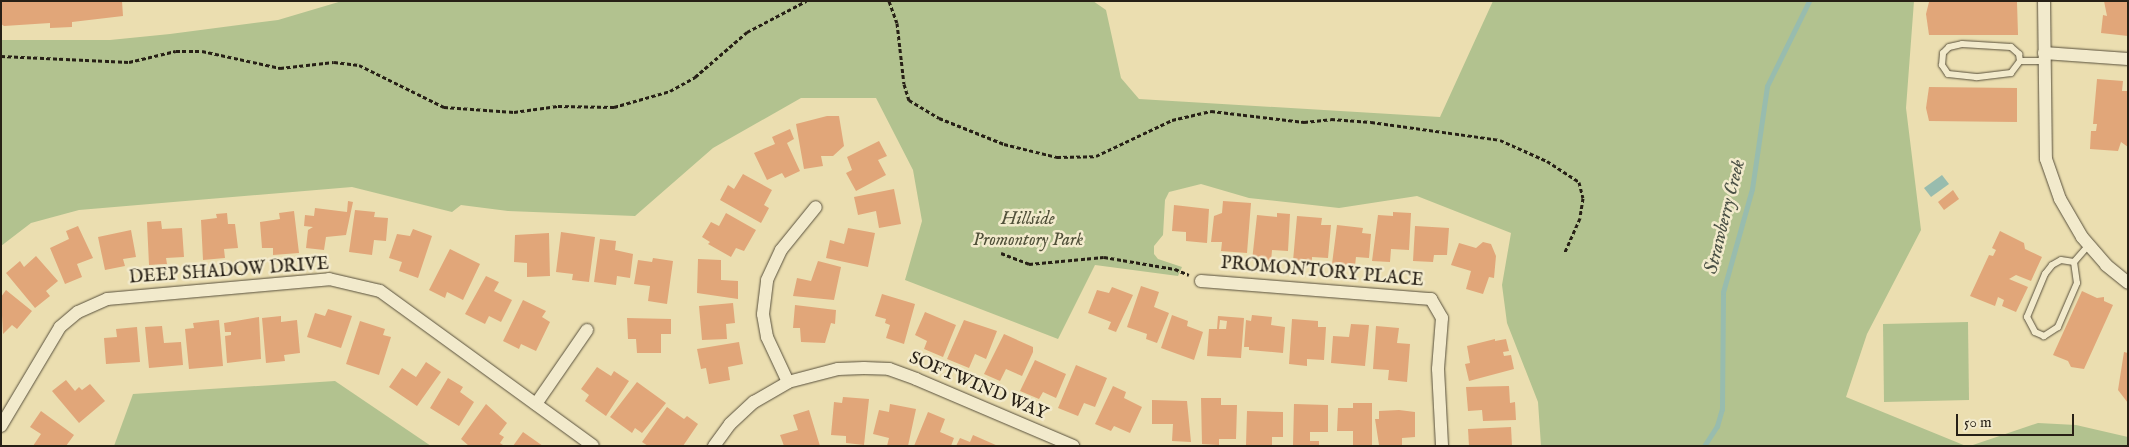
<!DOCTYPE html>
<style>
body{margin:0}
#map{position:relative;width:2129px;height:447px;overflow:hidden;background:#ebdeb0;font-family:"IM FELL English",serif}
div>[style]{position:absolute}
[style*='--x']{left:calc(var(--x)*1px);top:calc(var(--y)*1px);width:calc(var(--w)*1px);rotate:calc(var(--a)*1deg)}
.green>*{inset:0;background:#b2c28f}
.water>*{inset:0;background:#98bcae}
.stream>*{height:5px;margin:-2.5px;padding:0 2.5px;transform-origin:2.5px;border-radius:2.5px;background:#98bcae}
.building>*{inset:0;background:#e1a679}
.path>*{height:3px;margin-top:-1.5px;transform-origin:0;background:repeating-linear-gradient(90deg,#272016 0 4px,transparent 0 6.5px)}
.roads{filter:drop-shadow(0 0 1px #58503c) drop-shadow(0 0 1px #58503c)}
.lane>*{height:6px;margin:-3px;padding:0 3px;transform-origin:3px;border-radius:3px;background:#f2eacc}
.street>*{height:12px;margin:-6px;padding:0 6px;transform-origin:6px;border-radius:6px;background:#f2eacc}
span{translate:-50% -50%;white-space:nowrap;text-align:center;line-height:1.15;-webkit-text-stroke:5px #f2eacc;paint-order:stroke}
.park-label{font-size:18px;color:#51513a;font-style:italic}
.street-label{font-size:18px;color:#272016}
.water-label{font-size:19px;color:#494f44;font-style:italic}
.frame{position:absolute;inset:0;border:2px solid #272016;pointer-events:none}
.scale{position:absolute;left:1956px;top:414px;width:118px;height:22px;box-sizing:border-box;border:2px solid #272016;border-top:0;padding-left:6px;font-size:15px;line-height:18px;white-space:nowrap;color:#272016;-webkit-text-stroke:4px #f2eacc;paint-order:stroke}
</style>
<div id="map">
<div class="green">
<i style="clip-path:polygon(342px 1px,1093px 1px,1106px 10px,1121px 78px,1139px 99px,1440px 117px,1493px 1px,1914px 1px,1906px 108px,1921px 230px,1867px 334px,1846px 397px,1966px 446px,1541px 446px,1538px 402px,1507px 323px,1502px 285px,1511px 233px,1417px 196px,1339px 208px,1249px 198px,1201px 184px,1169px 192px,1165px 200px,1163px 235px,1154px 246px,1154px 254px,1158px 259px,1182px 267px,1178px 276px,1095px 265px,1058px 339px,905px 280px,922px 221px,913px 170px,876px 98px,801px 98px,713px 148px,635px 216px,508px 211px,461px 205px,452px 212px,352px 187px,79px 210px,31px 223px,1px 246px,1px 40px,110px 40px,170px 34px,278px 20px)"></i>
<i style="clip-path:polygon(1968px 322px,1969px 400px,1884px 402px,1883px 324px)"></i>
<i style="clip-path:polygon(335px 381px,431px 446px,114px 446px,133px 394px)"></i>
<i style="clip-path:polygon(2038px 423px,2076px 425px,2128px 437px,2128px 446px,1970px 446px)"></i>
</div>
<div class="water">
<i style="clip-path:polygon(1942px 175px,1949px 184px,1931px 197px,1924px 188px)"></i>
</div>
<div class="stream">
<i style="--x:1704;--y:446;--w:24;--a:-57"></i>
<i style="--x:1717;--y:426;--w:18;--a:-74"></i>
<i style="--x:1722;--y:409;--w:117;--a:-89.5"></i>
<i style="--x:1723;--y:292;--w:107;--a:-74.3"></i>
<i style="--x:1752;--y:189;--w:104;--a:-81.7"></i>
<i style="--x:1767;--y:86;--w:95;--a:-63.7"></i>
</div>
<div class="building">
<i style="clip-path:polygon(1px 1px,122px 1px,123px 16px,72px 22px,72px 27px,50px 28px,50px 23px,4px 26px,1px 24px)"></i>
<i style="clip-path:polygon(1966px 1px,2017px 2px,2018px 35px,1929px 35px,1926px 14px,1929px 2px)"></i>
<i style="clip-path:polygon(2104px 1px,2128px 1px,2128px 36px,2101px 33px,2103px 15px,2107px 16px)"></i>
<i style="clip-path:polygon(2097px 79px,2123px 81px,2122px 91px,2128px 91px,2128px 147px,2121px 142px,2118px 151px,2090px 149px,2091px 131px,2096px 131px,2097px 124px,2093px 124px)"></i>
<i style="clip-path:polygon(1929px 87px,2017px 88px,2017px 122px,1929px 121px,1926px 108px)"></i>
<i style="clip-path:polygon(827px 116px,839px 116px,844px 146px,833px 156px,821px 156px,823px 166px,804px 169px,796px 124px)"></i>
<i style="clip-path:polygon(790px 129px,794px 139px,787px 143px,800px 171px,785px 178px,782px 173px,767px 180px,754px 153px,775px 144px,772px 137px)"></i>
<i style="clip-path:polygon(879px 141px,887px 156px,878px 160px,886px 175px,856px 191px,846px 173px,852px 170px,847px 157px)"></i>
<i style="clip-path:polygon(743px 174px,772px 190px,764px 205px,769px 208px,761px 223px,720px 200px,728px 185px,734px 189px)"></i>
<i style="clip-path:polygon(894px 189px,901px 224px,879px 228px,876px 211px,858px 215px,854px 197px)"></i>
<i style="clip-path:polygon(1953px 190px,1959px 199px,1944px 210px,1938px 202px)"></i>
<i style="clip-path:polygon(348px 201px,353px 202px,346px 235px,326px 237px,324px 250px,306px 248px,308px 230px,313px 227px,304px 226px,305px 215px,314px 216px,315px 208px,347px 212px)"></i>
<i style="clip-path:polygon(1223px 201px,1251px 203px,1247px 253px,1221px 251px,1222px 242px,1211px 242px,1214px 216px,1222px 213px)"></i>
<i style="clip-path:polygon(1174px 205px,1209px 209px,1207px 243px,1186px 241px,1186px 232px,1172px 231px)"></i>
<i style="clip-path:polygon(355px 210px,375px 212px,374px 217px,388px 218px,386px 241px,374px 240px,372px 255px,349px 252px)"></i>
<i style="clip-path:polygon(294px 211px,299px 253px,273px 255px,273px 248px,262px 248px,260px 222px,280px 219px,279px 213px)"></i>
<i style="clip-path:polygon(1393px 212px,1411px 213px,1409px 250px,1391px 249px,1390px 262px,1372px 261px,1378px 215px,1393px 216px)"></i>
<i style="clip-path:polygon(227px 213px,228px 224px,235px 224px,238px 248px,224px 249px,225px 258px,203px 260px,201px 220px,217px 218px,216px 214px)"></i>
<i style="clip-path:polygon(726px 213px,756px 230px,744px 251px,736px 248px,731px 257px,708px 244px,710px 242px,702px 237px,711px 222px,719px 226px)"></i>
<i style="clip-path:polygon(1277px 213px,1290px 214px,1288px 251px,1272px 250px,1271px 262px,1252px 261px,1257px 215px,1277px 217px)"></i>
<i style="clip-path:polygon(1297px 216px,1322px 218px,1321px 225px,1331px 225px,1328px 258px,1312px 257px,1312px 263px,1293px 261px)"></i>
<i style="clip-path:polygon(161px 221px,162px 229px,182px 228px,184px 257px,166px 258px,167px 264px,149px 265px,147px 222px)"></i>
<i style="clip-path:polygon(1337px 225px,1363px 228px,1362px 233px,1371px 234px,1369px 258px,1356px 257px,1355px 266px,1332px 264px)"></i>
<i style="clip-path:polygon(78px 226px,93px 258px,77px 264px,82px 277px,65px 284px,50px 248px,69px 239px,66px 231px)"></i>
<i style="clip-path:polygon(1415px 226px,1449px 228px,1447px 255px,1434px 255px,1433px 262px,1413px 261px)"></i>
<i style="clip-path:polygon(848px 228px,875px 233px,868px 267px,826px 258px,830px 240px,844px 244px)"></i>
<i style="clip-path:polygon(413px 229px,432px 236px,418px 278px,399px 271px,402px 262px,389px 258px,397px 234px,410px 236px)"></i>
<i style="clip-path:polygon(131px 230px,136px 257px,123px 259px,125px 266px,105px 270px,98px 237px)"></i>
<i style="clip-path:polygon(2000px 231px,2024px 243px,2025px 249px,2042px 257px,2031px 281px,2016px 275px,2009px 279px,2028px 287px,2016px 312px,2002px 306px,2004px 300px,1998px 297px,1995px 306px,1970px 296px,1989px 255px,1993px 256px,1996px 250px,1992px 248px)"></i>
<i style="clip-path:polygon(561px 232px,595px 237px,589px 282px,572px 280px,573px 274px,556px 272px)"></i>
<i style="clip-path:polygon(549px 233px,550px 276px,527px 277px,527px 263px,514px 262px,515px 235px)"></i>
<i style="clip-path:polygon(600px 239px,616px 241px,615px 250px,633px 254px,630px 278px,617px 276px,616px 285px,594px 282px)"></i>
<i style="clip-path:polygon(1483px 242px,1491px 244px,1496px 256px,1494px 278px,1489px 277px,1483px 294px,1466px 289px,1471px 271px,1451px 265px,1459px 243px,1476px 248px)"></i>
<i style="clip-path:polygon(450px 249px,480px 264px,463px 300px,447px 292px,445px 298px,429px 290px)"></i>
<i style="clip-path:polygon(36px 256px,58px 281px,46px 291px,50px 296px,35px 308px,6px 273px,20px 261px,24px 267px)"></i>
<i style="clip-path:polygon(653px 258px,673px 261px,667px 304px,648px 301px,650px 286px,634px 284px,638px 260px,652px 262px)"></i>
<i style="clip-path:polygon(698px 259px,721px 260px,721px 280px,738px 281px,738px 299px,697px 293px)"></i>
<i style="clip-path:polygon(818px 261px,841px 267px,834px 300px,793px 296px,797px 278px,811px 281px)"></i>
<i style="clip-path:polygon(486px 276px,499px 282px,494px 291px,512px 300px,501px 322px,489px 316px,485px 324px,465px 314px)"></i>
<i style="clip-path:polygon(1141px 286px,1159px 292px,1154px 307px,1169px 313px,1157px 343px,1146px 339px,1147px 334px,1127px 327px)"></i>
<i style="clip-path:polygon(1112px 287px,1133px 295px,1116px 332px,1108px 329px,1111px 322px,1088px 313px,1097px 290px,1109px 293px)"></i>
<i style="clip-path:polygon(6px 290px,32px 311px,17px 329px,12px 325px,3px 334px,1px 297px)"></i>
<i style="clip-path:polygon(2082px 291px,2097px 298px,2104px 297px,2104px 301px,2113px 305px,2084px 369px,2071px 367px,2068px 361px,2053px 355px)"></i>
<i style="clip-path:polygon(882px 294px,915px 304px,904px 344px,886px 338px,890px 325px,885px 323px,886px 319px,875px 316px)"></i>
<i style="clip-path:polygon(523px 300px,546px 311px,542px 317px,550px 322px,536px 351px,521px 344px,519px 349px,503px 341px)"></i>
<i style="clip-path:polygon(733px 303px,735px 323px,726px 324px,727px 339px,702px 340px,699px 306px)"></i>
<i style="clip-path:polygon(795px 305px,836px 310px,835px 324px,831px 323px,825px 343px,801px 342px,800px 328px,793px 328px)"></i>
<i style="clip-path:polygon(328px 309px,352px 316px,341px 348px,307px 337px,315px 313px,325px 316px)"></i>
<i style="clip-path:polygon(925px 312px,956px 325px,943px 357px,924px 349px,927px 341px,915px 335px)"></i>
<i style="clip-path:polygon(1172px 315px,1188px 321px,1187px 326px,1203px 332px,1194px 360px,1161px 348px)"></i>
<i style="clip-path:polygon(1252px 315px,1272px 317px,1271px 325px,1285px 327px,1283px 353px,1249px 350px,1249px 347px,1244px 347px,1246px 320px,1251px 321px)"></i>
<i style="clip-path:polygon(281px 316px,281px 322px,297px 320px,300px 353px,284px 355px,285px 361px,266px 363px,262px 318px)"></i>
<i style="clip-path:polygon(evenodd,1218px 316px,1244px 318px,1241px 358px,1207px 356px,1209px 329px,1217px 329px,1218px 316px,1220px 320px,1227px 321px,1226px 329px,1219px 329px,1220px 320px)"></i>
<i style="clip-path:polygon(259px 317px,261px 359px,227px 363px,225px 336px,231px 335px,231px 332px,225px 332px,224px 323px)"></i>
<i style="clip-path:polygon(627px 318px,671px 319px,671px 334px,661px 334px,661px 353px,637px 353px,636px 339px,628px 339px)"></i>
<i style="clip-path:polygon(1292px 319px,1318px 321px,1318px 327px,1326px 327px,1324px 360px,1307px 359px,1307px 366px,1289px 364px)"></i>
<i style="clip-path:polygon(219px 320px,223px 366px,189px 369px,185px 329px,194px 328px,193px 323px)"></i>
<i style="clip-path:polygon(964px 320px,997px 331px,986px 359px,975px 354px,969px 368px,947px 359px)"></i>
<i style="clip-path:polygon(360px 321px,385px 329px,383px 335px,391px 337px,379px 375px,346px 364px)"></i>
<i style="clip-path:polygon(1351px 324px,1369px 325px,1365px 366px,1331px 363px,1333px 336px,1349px 337px)"></i>
<i style="clip-path:polygon(162px 326px,164px 343px,181px 342px,183px 365px,149px 368px,145px 327px)"></i>
<i style="clip-path:polygon(1376px 326px,1399px 328px,1397px 343px,1410px 344px,1407px 382px,1388px 380px,1389px 370px,1373px 369px)"></i>
<i style="clip-path:polygon(137px 327px,140px 362px,106px 364px,104px 338px,117px 337px,116px 329px)"></i>
<i style="clip-path:polygon(1004px 334px,1033px 347px,1033px 352px,1022px 376px,1006px 369px,1000px 381px,984px 374px)"></i>
<i style="clip-path:polygon(1495px 339px,1495px 341px,1506px 339px,1509px 351px,1503px 352px,1504px 356px,1511px 355px,1514px 369px,1469px 381px,1465px 364px,1470px 363px,1467px 346px)"></i>
<i style="clip-path:polygon(739px 342px,743px 364px,728px 367px,730px 380px,709px 384px,706px 368px,701px 369px,697px 349px)"></i>
<i style="clip-path:polygon(2124px 352px,2128px 353px,2128px 403px,2118px 390px)"></i>
<i style="clip-path:polygon(1035px 360px,1066px 374px,1056px 398px,1043px 392px,1039px 399px,1020px 391px)"></i>
<i style="clip-path:polygon(426px 362px,441px 372px,417px 406px,389px 387px,402px 368px,416px 377px)"></i>
<i style="clip-path:polygon(1076px 365px,1107px 378px,1095px 407px,1084px 403px,1078px 416px,1058px 408px)"></i>
<i style="clip-path:polygon(597px 367px,611px 376px,614px 371px,629px 381px,606px 416px,585px 401px,589px 395px,581px 389px)"></i>
<i style="clip-path:polygon(448px 378px,463px 387px,460px 392px,474px 402px,459px 426px,430px 408px)"></i>
<i style="clip-path:polygon(66px 380px,75px 391px,79px 387px,82px 390px,90px 384px,105px 401px,79px 423px,52px 391px)"></i>
<i style="clip-path:polygon(637px 382px,666px 403px,642px 433px,635px 428px,632px 433px,610px 417px)"></i>
<i style="clip-path:polygon(1113px 386px,1126px 392px,1124px 398px,1142px 407px,1130px 433px,1114px 426px,1111px 431px,1095px 424px)"></i>
<i style="clip-path:polygon(1509px 386px,1510px 403px,1515px 402px,1516px 420px,1483px 421px,1482px 410px,1468px 411px,1466px 387px)"></i>
<i style="clip-path:polygon(843px 397px,869px 399px,864px 445px,846px 443px,846px 436px,831px 435px,834px 402px,842px 403px)"></i>
<i style="clip-path:polygon(1201px 398px,1221px 398px,1221px 405px,1237px 405px,1236px 439px,1219px 439px,1219px 445px,1202px 444px)"></i>
<i style="clip-path:polygon(1152px 400px,1187px 401px,1191px 442px,1172px 441px,1173px 424px,1152px 424px)"></i>
<i style="clip-path:polygon(1353px 403px,1372px 403px,1372px 446px,1353px 446px,1353px 431px,1337px 431px,1338px 408px,1353px 408px)"></i>
<i style="clip-path:polygon(486px 404px,507px 423px,499px 434px,504px 437px,500px 443px,503px 445px,469px 446px,461px 439px)"></i>
<i style="clip-path:polygon(890px 404px,916px 409px,908px 446px,887px 446px,889px 438px,873px 434px,879px 410px,889px 412px)"></i>
<i style="clip-path:polygon(1294px 404px,1328px 405px,1328px 432px,1310px 432px,1310px 441px,1319px 441px,1319px 445px,1293px 445px)"></i>
<i style="clip-path:polygon(667px 407px,684px 419px,687px 416px,698px 424px,683px 446px,648px 446px,642px 442px)"></i>
<i style="clip-path:polygon(809px 410px,820px 446px,784px 446px,780px 435px,798px 430px,793px 415px)"></i>
<i style="clip-path:polygon(1399px 410px,1415px 412px,1415px 437px,1402px 438px,1402px 445px,1379px 445px,1375px 419px,1379px 419px,1379px 411px)"></i>
<i style="clip-path:polygon(41px 411px,74px 435px,66px 446px,33px 446px,41px 434px,30px 427px)"></i>
<i style="clip-path:polygon(1247px 411px,1283px 412px,1283px 437px,1272px 437px,1272px 445px,1246px 445px)"></i>
<i style="clip-path:polygon(928px 412px,945px 419px,940px 432px,954px 438px,951px 446px,914px 446px)"></i>
<i style="clip-path:polygon(1511px 427px,1512px 446px,1469px 446px,1468px 429px)"></i>
<i style="clip-path:polygon(523px 432px,543px 446px,513px 446px)"></i>
<i style="clip-path:polygon(973px 435px,998px 446px,956px 446px,960px 438px,970px 442px)"></i>
</div>
<div class="path">
<i style="--x:889;--y:1;--w:23;--a:70"></i>
<i style="--x:897;--y:23;--w:61;--a:83.5"></i>
<i style="--x:904;--y:84;--w:17;--a:73"></i>
<i style="--x:909;--y:100;--w:35;--a:31"></i>
<i style="--x:939;--y:118;--w:70;--a:21.8"></i>
<i style="--x:1004;--y:144;--w:55;--a:13.8"></i>
<i style="--x:1057;--y:157;--w:39;--a:-1"></i>
<i style="--x:1096;--y:156;--w:84;--a:-25.3"></i>
<i style="--x:1172;--y:120;--w:40;--a:-13"></i>
<i style="--x:1211;--y:111;--w:94;--a:6.7"></i>
<i style="--x:1304;--y:122;--w:27;--a:-6"></i>
<i style="--x:1331;--y:119;--w:40;--a:4.3"></i>
<i style="--x:1371;--y:122;--w:130;--a:7.9"></i>
<i style="--x:1500;--y:140;--w:51;--a:24.1"></i>
<i style="--x:1547;--y:161;--w:38;--a:33"></i>
<i style="--x:1579;--y:182;--w:16;--a:76"></i>
<i style="--x:1583;--y:198;--w:20;--a:99"></i>
<i style="--x:1580;--y:218;--w:37;--a:114"></i>
<i style="--x:1;--y:56;--w:128;--a:2.7"></i>
<i style="--x:129;--y:62;--w:48;--a:-13.2"></i>
<i style="--x:176;--y:51;--w:26;--a:0"></i>
<i style="--x:202;--y:51;--w:80;--a:12.3"></i>
<i style="--x:280;--y:68;--w:54;--a:-6.3"></i>
<i style="--x:334;--y:62;--w:25;--a:7"></i>
<i style="--x:359;--y:65;--w:95;--a:26.3"></i>
<i style="--x:444;--y:107;--w:70;--a:4.1"></i>
<i style="--x:514;--y:112;--w:44;--a:-7.8"></i>
<i style="--x:558;--y:106;--w:56;--a:1"></i>
<i style="--x:614;--y:107;--w:58;--a:-15.9"></i>
<i style="--x:670;--y:91;--w:29;--a:-29"></i>
<i style="--x:695;--y:77;--w:69;--a:-40.9"></i>
<i style="--x:747;--y:32;--w:67;--a:-27.7"></i>
<i style="--x:1001;--y:253;--w:30;--a:21"></i>
<i style="--x:1029;--y:264;--w:75;--a:-5.3"></i>
<i style="--x:1104;--y:257;--w:72;--a:9.6"></i>
<i style="--x:1175;--y:269;--w:15;--a:23"></i>
</div>
<div class="roads">
<div class="lane">
<i style="--x:1962;--y:44;--w:49;--a:3.5"></i>
<i style="--x:2011;--y:47;--w:11;--a:41"></i>
<i style="--x:2019;--y:54;--w:7;--a:82"></i>
<i style="--x:2020;--y:61;--w:15;--a:127"></i>
<i style="--x:2011;--y:73;--w:35;--a:173"></i>
<i style="--x:1976;--y:77;--w:28;--a:-174"></i>
<i style="--x:1948;--y:74;--w:11;--a:-124"></i>
<i style="--x:1942;--y:65;--w:12;--a:-85"></i>
<i style="--x:1943;--y:53;--w:8;--a:-45"></i>
<i style="--x:1949;--y:47;--w:13;--a:-13"></i>
<i style="--x:2020;--y:61;--w:24;--a:0"></i>
<i style="--x:2061;--y:260;--w:13;--a:9"></i>
<i style="--x:2074;--y:262;--w:21;--a:82"></i>
<i style="--x:2077;--y:283;--w:48;--a:113.4"></i>
<i style="--x:2058;--y:327;--w:17;--a:147"></i>
<i style="--x:2044;--y:336;--w:10;--a:-156"></i>
<i style="--x:2035;--y:332;--w:17;--a:-118"></i>
<i style="--x:2027;--y:317;--w:47;--a:-67.3"></i>
<i style="--x:2045;--y:274;--w:11;--a:-52"></i>
<i style="--x:2052;--y:265;--w:10;--a:-29"></i>
<i style="--x:2074;--y:262;--w:23;--a:-49"></i>
</div>
<div class="street">
<i style="--x:2044;--y:1;--w:158;--a:89.3"></i>
<i style="--x:2046;--y:159;--w:42;--a:70.7"></i>
<i style="--x:2060;--y:199;--w:44;--a:59.9"></i>
<i style="--x:2082;--y:237;--w:37;--a:49"></i>
<i style="--x:2106;--y:265;--w:28;--a:39"></i>
<i style="--x:2044;--y:53;--w:84;--a:4.1"></i>
<i style="--x:1201;--y:281;--w:231;--a:4.5"></i>
<i style="--x:1431;--y:299;--w:22;--a:60"></i>
<i style="--x:1442;--y:318;--w:51;--a:94.5"></i>
<i style="--x:1438;--y:369;--w:77;--a:87"></i>
<i style="--x:788;--y:382;--w:50;--a:-115"></i>
<i style="--x:767;--y:337;--w:23;--a:-100"></i>
<i style="--x:763;--y:314;--w:34;--a:-83"></i>
<i style="--x:767;--y:280;--w:33;--a:-65"></i>
<i style="--x:781;--y:250;--w:55;--a:-50.9"></i>
<i style="--x:536;--y:404;--w:90;--a:-55.4"></i>
<i style="--x:1;--y:426;--w:115;--a:-59.2"></i>
<i style="--x:60;--y:327;--w:23;--a:-40"></i>
<i style="--x:78;--y:312;--w:32;--a:-24"></i>
<i style="--x:107;--y:299;--w:223;--a:-5.1"></i>
<i style="--x:329;--y:279;--w:52;--a:13.2"></i>
<i style="--x:380;--y:291;--w:263;--a:36"></i>
<i style="--x:714;--y:446;--w:27;--a:-54"></i>
<i style="--x:730;--y:424;--w:33;--a:-43"></i>
<i style="--x:754;--y:402;--w:39;--a:-30"></i>
<i style="--x:788;--y:382;--w:52;--a:-14.6"></i>
<i style="--x:838;--y:369;--w:26;--a:-2"></i>
<i style="--x:864;--y:368;--w:25;--a:2"></i>
<i style="--x:889;--y:369;--w:29;--a:20"></i>
<i style="--x:916;--y:379;--w:171;--a:23.1"></i>
</div>
</div>
<div class="park-label">
<span style="left:1028px;top:231px">Hillside<br>Promontory Park</span>
</div>
<div class="street-label">
<span style="left:229px;top:272px;rotate:-4deg">DEEP SHADOW DRIVE</span>
<span style="left:1322px;top:273px;rotate:5deg">PROMONTORY PLACE</span>
<span style="left:978px;top:387px;rotate:23deg">SOFTWIND WAY</span>
</div>
<div class="water-label">
<span style="left:1726px;top:217px;rotate:-76deg">Strawberry Creek</span>
</div>
<div class="frame"></div>
<div class="scale">50 m</div>
</div>
